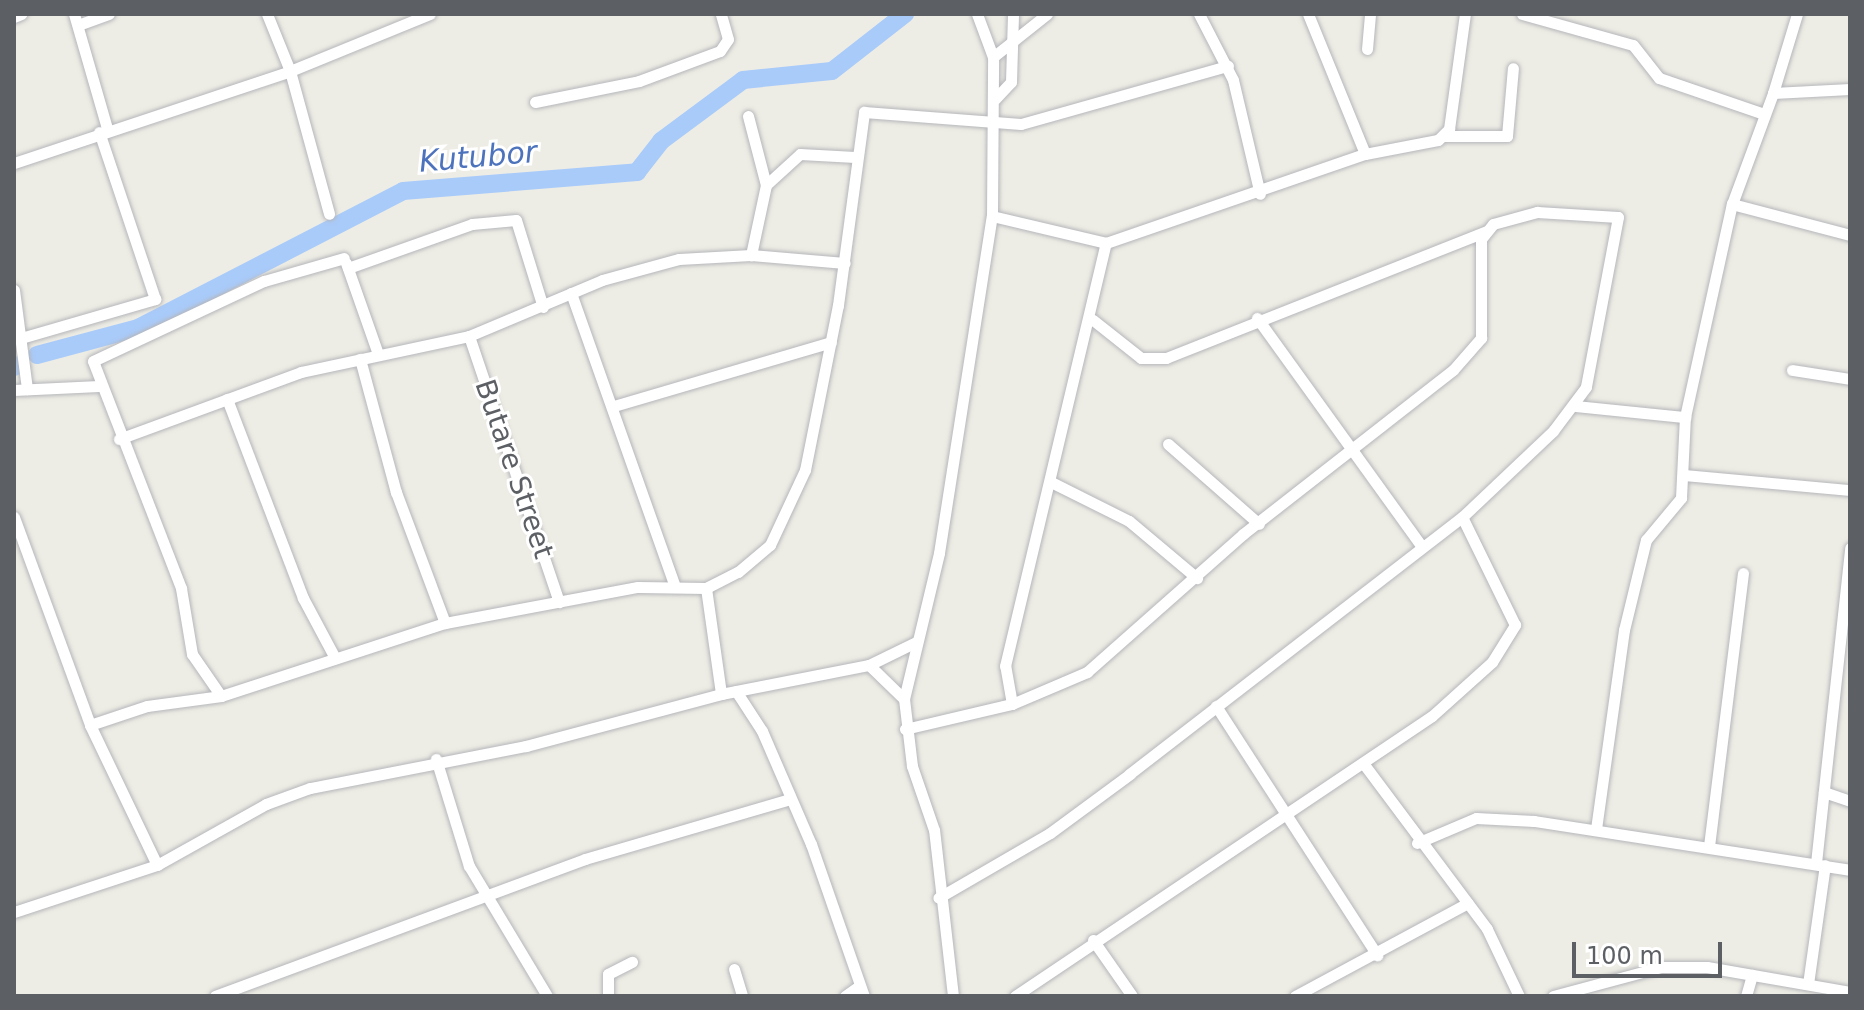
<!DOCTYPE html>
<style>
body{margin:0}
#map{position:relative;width:1864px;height:1010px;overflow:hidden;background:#eeede5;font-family:"DejaVu Sans",sans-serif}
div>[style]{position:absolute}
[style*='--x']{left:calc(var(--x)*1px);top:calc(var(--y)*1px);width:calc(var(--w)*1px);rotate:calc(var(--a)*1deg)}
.river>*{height:18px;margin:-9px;padding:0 9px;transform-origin:9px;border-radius:9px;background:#a9cbfa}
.roads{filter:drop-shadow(0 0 2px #b5b6bb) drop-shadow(0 0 2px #b5b6bb)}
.minor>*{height:11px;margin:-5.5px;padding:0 5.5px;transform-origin:5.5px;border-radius:5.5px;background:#fff}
span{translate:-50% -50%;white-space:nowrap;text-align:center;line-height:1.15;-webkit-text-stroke:6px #fff;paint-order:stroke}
.street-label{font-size:28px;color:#5c5f64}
.water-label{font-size:30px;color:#4c73bc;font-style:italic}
.frame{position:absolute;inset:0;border:16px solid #5c5f64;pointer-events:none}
.scale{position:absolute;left:1572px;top:942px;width:150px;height:36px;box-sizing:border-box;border:4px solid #5c5f64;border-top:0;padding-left:10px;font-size:24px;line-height:28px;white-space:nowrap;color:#5c5f64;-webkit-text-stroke:6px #fff;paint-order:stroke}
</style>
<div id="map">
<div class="river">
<i style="--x:37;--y:355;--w:105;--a:-15"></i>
<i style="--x:138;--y:328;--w:298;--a:-27.3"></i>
<i style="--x:403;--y:191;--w:235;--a:-4.6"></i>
<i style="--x:637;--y:172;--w:39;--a:-52"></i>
<i style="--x:661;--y:141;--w:102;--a:-36.6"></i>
<i style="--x:743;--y:80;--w:89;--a:-5.8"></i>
<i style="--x:832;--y:71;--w:93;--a:-38"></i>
<i style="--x:14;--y:367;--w:4;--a:-27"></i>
</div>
<div class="roads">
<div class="minor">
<i style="--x:74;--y:14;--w:119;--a:73.9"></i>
<i style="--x:267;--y:14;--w:61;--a:68"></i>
<i style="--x:290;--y:71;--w:148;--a:74.7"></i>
<i style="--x:1199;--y:14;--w:74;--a:62.7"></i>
<i style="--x:1233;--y:80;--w:117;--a:76.7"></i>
<i style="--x:1308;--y:14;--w:151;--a:67.8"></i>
<i style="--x:1522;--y:14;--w:115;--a:15.6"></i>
<i style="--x:1633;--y:45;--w:42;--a:51.8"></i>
<i style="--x:1659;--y:78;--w:111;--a:18.9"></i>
<i style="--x:14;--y:17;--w:8;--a:-23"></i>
<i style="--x:78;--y:25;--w:33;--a:-20"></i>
<i style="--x:1367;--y:49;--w:35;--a:-85"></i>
<i style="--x:993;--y:57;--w:69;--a:-38.5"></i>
<i style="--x:1773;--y:93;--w:83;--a:-73.1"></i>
<i style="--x:995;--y:99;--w:23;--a:-47"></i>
<i style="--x:1011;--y:82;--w:68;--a:-88.3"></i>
<i style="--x:535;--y:102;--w:106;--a:-11.4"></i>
<i style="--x:639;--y:81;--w:86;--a:-20.3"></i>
<i style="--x:720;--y:51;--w:14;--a:-56"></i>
<i style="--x:728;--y:39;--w:26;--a:-106"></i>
<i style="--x:748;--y:116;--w:71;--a:75.4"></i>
<i style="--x:766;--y:185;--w:72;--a:102.1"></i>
<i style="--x:1445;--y:136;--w:62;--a:0"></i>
<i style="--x:1507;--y:136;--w:68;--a:-85"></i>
<i style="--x:14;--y:163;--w:291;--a:-18.4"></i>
<i style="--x:290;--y:71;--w:151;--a:-22.2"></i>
<i style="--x:766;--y:185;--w:46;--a:-42.4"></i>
<i style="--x:800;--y:154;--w:55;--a:3.1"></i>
<i style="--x:1732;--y:204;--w:122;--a:14.7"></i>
<i style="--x:992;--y:216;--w:117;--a:13.3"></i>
<i style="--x:1106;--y:243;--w:274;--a:-19"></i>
<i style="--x:1365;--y:154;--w:74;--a:-10.9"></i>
<i style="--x:1438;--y:140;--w:16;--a:-45"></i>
<i style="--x:1449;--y:129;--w:116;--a:-82.1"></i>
<i style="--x:346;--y:263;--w:96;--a:70.6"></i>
<i style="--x:348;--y:268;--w:132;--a:-19.5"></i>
<i style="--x:472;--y:224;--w:44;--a:-5.2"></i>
<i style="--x:516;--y:220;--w:91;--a:72.8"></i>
<i style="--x:14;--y:290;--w:100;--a:82.5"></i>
<i style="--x:571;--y:293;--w:312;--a:70.5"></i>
<i style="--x:1257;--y:318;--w:282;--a:54.2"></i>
<i style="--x:1093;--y:320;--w:61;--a:38.4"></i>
<i style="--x:1141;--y:358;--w:25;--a:0"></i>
<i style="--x:1166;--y:358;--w:344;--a:-21.6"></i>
<i style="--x:469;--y:336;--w:281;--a:71.3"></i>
<i style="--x:21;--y:338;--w:140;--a:-16.2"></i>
<i style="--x:155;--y:299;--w:176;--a:-108.5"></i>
<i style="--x:360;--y:359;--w:138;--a:74.9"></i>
<i style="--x:396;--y:492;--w:140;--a:69.5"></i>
<i style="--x:1792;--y:370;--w:59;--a:8.8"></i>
<i style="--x:14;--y:390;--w:85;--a:-2.7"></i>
<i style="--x:227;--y:399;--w:213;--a:69.1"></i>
<i style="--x:303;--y:598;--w:68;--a:61.9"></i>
<i style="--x:614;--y:406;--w:226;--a:-16.4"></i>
<i style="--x:1576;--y:406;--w:110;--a:5.8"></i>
<i style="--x:119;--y:439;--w:194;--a:-20.2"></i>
<i style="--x:301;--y:372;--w:172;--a:-12.1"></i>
<i style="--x:469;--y:336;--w:144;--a:-22.8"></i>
<i style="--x:602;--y:280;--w:80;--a:-15.3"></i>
<i style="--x:679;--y:259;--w:72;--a:-3.2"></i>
<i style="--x:751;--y:255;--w:94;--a:4.9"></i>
<i style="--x:1168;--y:444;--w:121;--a:41.3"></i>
<i style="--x:1684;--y:475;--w:167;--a:5.2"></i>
<i style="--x:1051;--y:482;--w:87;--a:26.6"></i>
<i style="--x:1129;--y:521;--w:89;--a:40"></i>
<i style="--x:14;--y:517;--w:221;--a:69.9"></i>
<i style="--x:90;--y:725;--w:155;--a:64.4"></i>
<i style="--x:706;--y:588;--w:107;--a:81.9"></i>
<i style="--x:869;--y:665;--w:49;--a:44.2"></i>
<i style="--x:736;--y:691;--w:48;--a:57"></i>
<i style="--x:762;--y:731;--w:123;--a:66.6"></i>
<i style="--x:811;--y:844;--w:161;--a:70.8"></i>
<i style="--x:221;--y:696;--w:51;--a:-124.6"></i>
<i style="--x:192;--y:654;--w:67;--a:-99.5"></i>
<i style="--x:181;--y:588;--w:243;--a:-111.2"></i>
<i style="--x:93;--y:361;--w:189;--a:-25.1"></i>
<i style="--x:264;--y:281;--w:83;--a:-16"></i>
<i style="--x:1012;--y:704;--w:39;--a:-100"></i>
<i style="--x:1005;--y:666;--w:435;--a:-76.6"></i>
<i style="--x:1216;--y:706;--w:297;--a:57.1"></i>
<i style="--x:90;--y:725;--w:60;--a:-18.4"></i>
<i style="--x:147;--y:706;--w:75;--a:-7.7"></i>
<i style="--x:221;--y:696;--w:236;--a:-18.1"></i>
<i style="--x:445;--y:623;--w:196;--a:-10.6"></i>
<i style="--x:638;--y:587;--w:68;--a:0.8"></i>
<i style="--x:706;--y:588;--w:36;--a:-27"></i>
<i style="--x:738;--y:572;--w:42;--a:-40.2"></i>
<i style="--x:770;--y:545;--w:83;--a:-65"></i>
<i style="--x:805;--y:470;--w:168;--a:-78.7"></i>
<i style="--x:838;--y:305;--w:195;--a:-82.3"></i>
<i style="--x:864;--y:112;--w:157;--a:4.4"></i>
<i style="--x:1021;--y:124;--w:215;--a:-15.7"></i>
<i style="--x:905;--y:729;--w:110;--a:-13.2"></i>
<i style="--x:1012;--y:704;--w:82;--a:-23.1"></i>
<i style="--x:1087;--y:672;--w:208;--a:-41.5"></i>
<i style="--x:1243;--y:534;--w:266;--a:-38"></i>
<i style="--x:1453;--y:370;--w:43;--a:-48.8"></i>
<i style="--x:1481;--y:338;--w:99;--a:-90"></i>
<i style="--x:1481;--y:239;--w:19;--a:-51"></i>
<i style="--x:1493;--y:224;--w:46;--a:-15.3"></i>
<i style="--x:1537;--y:212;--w:81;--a:3.5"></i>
<i style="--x:1618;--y:217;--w:173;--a:100.7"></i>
<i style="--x:1586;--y:387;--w:55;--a:126.9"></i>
<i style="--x:1553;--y:431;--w:125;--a:136.6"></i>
<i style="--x:1462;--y:517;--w:420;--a:142.3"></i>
<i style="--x:1130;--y:774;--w:99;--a:143.6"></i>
<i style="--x:1050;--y:833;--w:129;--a:149.9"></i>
<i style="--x:436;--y:759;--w:112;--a:72.9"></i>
<i style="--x:469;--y:866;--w:152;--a:59"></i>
<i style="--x:1363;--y:763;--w:207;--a:53.2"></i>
<i style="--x:1487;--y:929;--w:74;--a:64.5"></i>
<i style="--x:1824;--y:792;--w:28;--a:19"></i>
<i style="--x:1596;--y:829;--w:201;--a:-82"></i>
<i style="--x:1624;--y:630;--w:93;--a:-76.3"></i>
<i style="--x:1646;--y:540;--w:55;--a:-50.2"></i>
<i style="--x:1681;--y:498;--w:81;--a:-87.2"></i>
<i style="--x:1685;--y:417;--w:218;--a:-77.6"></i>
<i style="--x:1732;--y:204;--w:118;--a:-69.7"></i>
<i style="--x:1773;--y:93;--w:77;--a:-3"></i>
<i style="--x:1417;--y:843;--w:64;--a:-23"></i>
<i style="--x:1476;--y:818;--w:58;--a:3"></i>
<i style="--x:1534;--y:821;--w:320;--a:8.8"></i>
<i style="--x:1709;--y:846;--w:275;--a:-82.9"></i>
<i style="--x:1816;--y:863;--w:317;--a:-83.8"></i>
<i style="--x:14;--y:912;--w:151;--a:-18.2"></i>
<i style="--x:157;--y:865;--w:125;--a:-29.2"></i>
<i style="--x:266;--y:804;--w:47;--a:-20"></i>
<i style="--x:310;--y:788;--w:220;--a:-11"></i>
<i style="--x:526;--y:746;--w:202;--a:-14.9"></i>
<i style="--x:721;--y:694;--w:151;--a:-11.1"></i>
<i style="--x:869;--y:665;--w:52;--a:-26.1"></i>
<i style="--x:1093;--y:940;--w:68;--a:55.1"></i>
<i style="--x:734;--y:969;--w:28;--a:73"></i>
<i style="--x:1808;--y:984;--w:120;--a:-81.9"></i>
<i style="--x:215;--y:996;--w:395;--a:-20.3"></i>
<i style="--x:585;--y:859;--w:214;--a:-16.3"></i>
<i style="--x:608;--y:996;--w:22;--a:-90"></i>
<i style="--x:608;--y:974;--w:27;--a:-27"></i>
<i style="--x:845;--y:996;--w:16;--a:-35"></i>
<i style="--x:953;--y:996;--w:167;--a:-96.5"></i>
<i style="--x:934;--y:830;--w:68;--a:-109"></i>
<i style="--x:912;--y:766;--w:67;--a:-96.8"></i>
<i style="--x:904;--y:699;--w:150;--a:-76.5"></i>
<i style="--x:939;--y:553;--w:341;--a:-81.1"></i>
<i style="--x:992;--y:216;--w:159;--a:-89.6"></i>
<i style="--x:993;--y:57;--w:46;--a:-110.4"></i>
<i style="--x:1015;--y:996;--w:502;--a:-33.88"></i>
<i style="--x:1432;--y:716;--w:81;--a:-42"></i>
<i style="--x:1492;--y:662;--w:44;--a:-58.1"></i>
<i style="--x:1515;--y:625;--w:120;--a:-116.1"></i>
<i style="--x:1295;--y:996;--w:196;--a:-28.3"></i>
<i style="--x:1553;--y:996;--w:112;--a:-15"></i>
<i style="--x:1661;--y:967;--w:46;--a:0"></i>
<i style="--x:1707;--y:967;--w:145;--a:9.9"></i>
<i style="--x:1746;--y:996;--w:22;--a:-74"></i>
</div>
</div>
<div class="street-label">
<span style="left:514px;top:469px;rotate:71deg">Butare Street</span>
</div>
<div class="water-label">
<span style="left:478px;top:157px;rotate:-5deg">Kutubor</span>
</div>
<div class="frame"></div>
<div class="scale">100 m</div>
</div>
